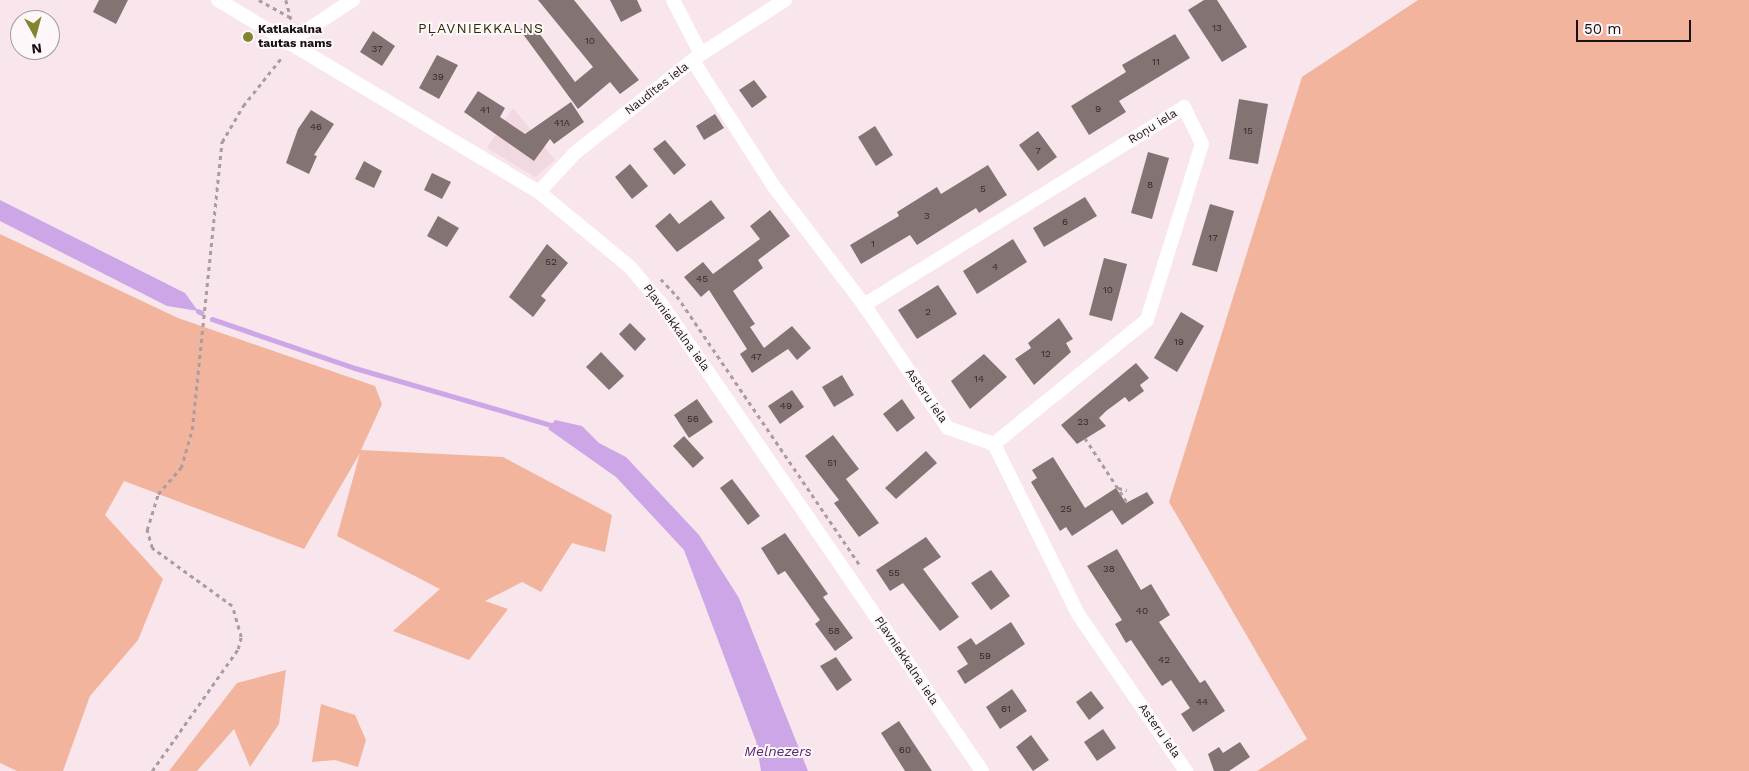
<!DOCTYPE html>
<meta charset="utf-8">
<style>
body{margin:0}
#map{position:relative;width:1749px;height:771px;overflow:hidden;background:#f8e6ec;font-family:"Work Sans",sans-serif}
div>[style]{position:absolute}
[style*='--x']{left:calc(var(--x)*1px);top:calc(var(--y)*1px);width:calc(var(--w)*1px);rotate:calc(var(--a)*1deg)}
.built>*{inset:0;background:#f2d8e0}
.green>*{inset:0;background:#f2b49c}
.water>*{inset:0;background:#cda6e8}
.stream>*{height:4.5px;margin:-2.25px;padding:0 2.25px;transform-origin:2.25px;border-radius:2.25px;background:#cda6e8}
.building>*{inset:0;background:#847373}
.path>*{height:2.5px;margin-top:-1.25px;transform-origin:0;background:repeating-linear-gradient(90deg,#aa9ca1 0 4px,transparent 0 8px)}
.street>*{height:14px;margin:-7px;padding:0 7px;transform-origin:7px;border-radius:7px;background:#fff}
.dots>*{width:14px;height:14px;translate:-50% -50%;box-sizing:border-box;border:2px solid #fef7f9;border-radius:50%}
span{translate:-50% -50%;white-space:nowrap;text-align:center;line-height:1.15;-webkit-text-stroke:4px #fef7f9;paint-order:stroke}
.number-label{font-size:10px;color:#332a2c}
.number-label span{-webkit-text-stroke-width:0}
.poi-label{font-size:12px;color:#181214;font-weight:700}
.left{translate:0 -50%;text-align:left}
.street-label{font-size:12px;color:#181214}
.neighbourhood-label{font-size:14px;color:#2c2d03;letter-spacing:1px}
.water-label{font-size:14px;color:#582774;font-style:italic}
.north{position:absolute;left:10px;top:10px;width:50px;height:50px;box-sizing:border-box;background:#fef7f9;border:1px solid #a29b9d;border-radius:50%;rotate:173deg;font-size:14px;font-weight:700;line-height:20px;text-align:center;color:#181214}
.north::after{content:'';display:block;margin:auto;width:18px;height:22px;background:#82842e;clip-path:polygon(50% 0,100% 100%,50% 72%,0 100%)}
.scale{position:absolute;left:1576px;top:20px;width:115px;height:22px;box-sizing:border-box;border:2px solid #181214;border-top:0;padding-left:6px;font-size:15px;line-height:18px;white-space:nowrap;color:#181214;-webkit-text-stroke:4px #fef7f9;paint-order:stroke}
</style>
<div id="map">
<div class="built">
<i style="clip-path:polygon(513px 108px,555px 160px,535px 177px,487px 148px)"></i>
</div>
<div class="green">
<i style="clip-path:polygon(1418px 0,1749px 0,1749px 771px,1257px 771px,1307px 739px,1169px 502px,1302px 77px)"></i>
<i style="clip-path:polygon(0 234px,178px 318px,375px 386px,382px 404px,361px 450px,503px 457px,612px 515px,605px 552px,572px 543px,541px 592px,522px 582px,485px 601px,508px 609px,469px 660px,393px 631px,440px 589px,337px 536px,360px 453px,304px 549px,124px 481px,105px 515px,163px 579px,138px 640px,90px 696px,63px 771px,17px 771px,0 763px)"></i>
<i style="clip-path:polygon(286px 670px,279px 724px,250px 767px,234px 729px,197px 771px,169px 771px,237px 683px)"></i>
<i style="clip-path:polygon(321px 704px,355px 715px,366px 740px,358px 767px,335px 760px,312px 762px)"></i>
</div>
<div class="water">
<i style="clip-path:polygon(0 200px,185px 293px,198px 311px,167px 306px,0 221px)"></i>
<i style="clip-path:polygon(555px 420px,582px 426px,599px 443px,626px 457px,699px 535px,739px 598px,808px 771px,761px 771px,756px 741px,684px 550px,616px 477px,548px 429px)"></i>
</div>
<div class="stream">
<i style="--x:198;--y:311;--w:4;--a:27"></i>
<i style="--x:212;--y:319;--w:151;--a:18.9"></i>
<i style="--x:355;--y:368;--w:204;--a:16.2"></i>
</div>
<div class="building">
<i style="clip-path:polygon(99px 0,128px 0,116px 24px,93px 12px)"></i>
<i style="clip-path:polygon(538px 0,574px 0,639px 80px,620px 94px,610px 82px,578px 109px,520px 30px,531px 22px,575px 82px,593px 67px)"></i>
<i style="clip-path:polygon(610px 0,637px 0,642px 11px,621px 22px)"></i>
<i style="clip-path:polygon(1204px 0,1217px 0,1247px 47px,1222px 62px,1188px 10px)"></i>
<i style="clip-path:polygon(373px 31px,395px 46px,382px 66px,360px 52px)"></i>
<i style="clip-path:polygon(1175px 34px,1190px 58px,1119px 101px,1126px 112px,1089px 135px,1071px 106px,1126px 72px,1122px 65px)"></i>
<i style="clip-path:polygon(437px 55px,458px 65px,439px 99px,419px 88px)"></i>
<i style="clip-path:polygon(754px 80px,767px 97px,752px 108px,739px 90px)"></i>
<i style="clip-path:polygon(478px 91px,505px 108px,500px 117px,525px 134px,571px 102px,584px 122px,554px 144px,550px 139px,534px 161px,464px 112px)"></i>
<i style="clip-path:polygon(1239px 99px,1268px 104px,1258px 164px,1229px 159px)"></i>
<i style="clip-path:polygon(311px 110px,334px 124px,314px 155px,317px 156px,309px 174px,286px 163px,298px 129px)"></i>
<i style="clip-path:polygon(715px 114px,724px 128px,704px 140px,696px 126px)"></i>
<i style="clip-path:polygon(875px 126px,893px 155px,876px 166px,858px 137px)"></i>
<i style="clip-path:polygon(1038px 131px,1057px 157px,1038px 171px,1019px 145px)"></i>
<i style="clip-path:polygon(665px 140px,686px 165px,674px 175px,653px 149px)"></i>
<i style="clip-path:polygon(1148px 152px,1169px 158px,1152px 219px,1131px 213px)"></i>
<i style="clip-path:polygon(364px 161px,382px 171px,374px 188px,355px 179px)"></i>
<i style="clip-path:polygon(630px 164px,648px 186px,632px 199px,615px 177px)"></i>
<i style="clip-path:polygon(988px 165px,1007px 195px,979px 213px,976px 208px,917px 245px,910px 235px,861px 264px,850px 245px,899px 216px,897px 212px,937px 187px,941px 194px)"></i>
<i style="clip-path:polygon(432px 173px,451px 182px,442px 199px,424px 190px)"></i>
<i style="clip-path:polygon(1085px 197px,1097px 216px,1044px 247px,1033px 228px)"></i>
<i style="clip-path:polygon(711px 200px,725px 218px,677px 252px,655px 226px,670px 213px,679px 224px)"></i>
<i style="clip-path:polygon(1210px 204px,1234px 211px,1217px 272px,1192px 265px)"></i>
<i style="clip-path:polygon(770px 210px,790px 236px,758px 260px,763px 268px,733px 291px,755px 324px,750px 327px,764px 348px,792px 326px,811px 348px,797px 360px,788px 349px,752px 373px,740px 354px,747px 349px,709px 290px,701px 297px,684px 277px,703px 262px,713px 274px,760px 239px,750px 226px)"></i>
<i style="clip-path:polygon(438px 216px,459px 228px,447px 247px,427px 236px)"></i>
<i style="clip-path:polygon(1013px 239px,1027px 262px,977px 294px,963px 271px)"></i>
<i style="clip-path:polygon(547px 244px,568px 263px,541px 296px,546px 300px,533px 317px,509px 297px)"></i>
<i style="clip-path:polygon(1104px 258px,1127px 264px,1112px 321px,1089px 315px)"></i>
<i style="clip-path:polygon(938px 285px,957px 314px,917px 339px,898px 310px)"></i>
<i style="clip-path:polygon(1181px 312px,1204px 326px,1177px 372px,1154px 358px)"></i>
<i style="clip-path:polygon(1059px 318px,1073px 339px,1066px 343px,1071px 352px,1034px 385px,1015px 359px,1031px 348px,1028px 343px)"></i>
<i style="clip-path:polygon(630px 323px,646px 339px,635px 351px,619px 334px)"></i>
<i style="clip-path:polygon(601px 352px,624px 376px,609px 390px,586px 367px)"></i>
<i style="clip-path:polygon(984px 354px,1007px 377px,970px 409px,951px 381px)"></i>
<i style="clip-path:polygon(1136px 363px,1149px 378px,1140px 385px,1144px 391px,1129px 402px,1125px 397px,1106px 411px,1099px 418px,1106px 426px,1077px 444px,1061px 425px)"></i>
<i style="clip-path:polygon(842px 375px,854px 395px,834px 407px,822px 387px)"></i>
<i style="clip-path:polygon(792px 390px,804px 407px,780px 424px,768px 406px)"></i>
<i style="clip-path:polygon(697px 399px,713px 422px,689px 438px,674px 415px)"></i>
<i style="clip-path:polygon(902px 399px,915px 418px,897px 432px,883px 414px)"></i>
<i style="clip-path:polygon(833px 435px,859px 469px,846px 479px,879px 523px,859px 537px,834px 503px,839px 500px,805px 456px)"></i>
<i style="clip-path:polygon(684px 436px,704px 458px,693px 468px,673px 446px)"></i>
<i style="clip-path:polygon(926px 451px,937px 463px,896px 499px,885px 488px)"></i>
<i style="clip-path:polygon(1053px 457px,1085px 508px,1116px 488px,1126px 503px,1147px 492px,1154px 503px,1122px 525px,1112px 510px,1072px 536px,1066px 527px,1060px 531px,1031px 482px,1037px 478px,1032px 470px)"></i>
<i style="clip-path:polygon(732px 479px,760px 516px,748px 525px,720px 488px)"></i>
<i style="clip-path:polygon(785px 533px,828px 594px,823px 597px,853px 638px,835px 651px,815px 624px,820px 620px,785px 571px,778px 575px,761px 548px)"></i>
<i style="clip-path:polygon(926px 537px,941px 557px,923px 569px,959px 617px,940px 631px,903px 583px,890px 591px,876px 570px)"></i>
<i style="clip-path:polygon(1117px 549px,1141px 590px,1151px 584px,1170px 615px,1159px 622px,1200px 683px,1205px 680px,1225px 711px,1193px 732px,1181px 714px,1190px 708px,1171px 680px,1162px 686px,1131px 640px,1126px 643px,1115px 624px,1122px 620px,1087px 566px)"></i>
<i style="clip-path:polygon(991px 570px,1010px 596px,991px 610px,971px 583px)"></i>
<i style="clip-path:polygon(1011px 622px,1025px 644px,965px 684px,957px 671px,968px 664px,957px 647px,971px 638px,976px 645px)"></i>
<i style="clip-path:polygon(836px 657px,852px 680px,837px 691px,820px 666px)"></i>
<i style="clip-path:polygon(1012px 689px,1027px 711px,1000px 729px,986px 707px)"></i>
<i style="clip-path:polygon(1091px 691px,1104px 708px,1089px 720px,1076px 702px)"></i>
<i style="clip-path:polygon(899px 721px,932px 771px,905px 771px,881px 733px)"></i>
<i style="clip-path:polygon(1103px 729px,1116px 748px,1097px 761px,1084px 742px)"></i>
<i style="clip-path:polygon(1031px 735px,1049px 760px,1033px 771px,1016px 747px)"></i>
<i style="clip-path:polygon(1240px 742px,1250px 757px,1229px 771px,1214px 771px,1208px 754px,1219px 747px,1223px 753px)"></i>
</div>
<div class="path">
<i style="--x:259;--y:0;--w:37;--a:29"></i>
<i style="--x:286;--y:0;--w:23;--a:75"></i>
<i style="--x:661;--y:279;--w:23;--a:47"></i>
<i style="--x:677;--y:296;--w:324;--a:55.8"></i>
<i style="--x:1085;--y:438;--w:77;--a:56.7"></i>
<i style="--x:1118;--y:488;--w:9;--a:13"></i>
<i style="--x:152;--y:771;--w:149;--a:-54.8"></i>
<i style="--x:238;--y:649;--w:12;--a:-76"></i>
<i style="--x:241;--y:637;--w:32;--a:-106"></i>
<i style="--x:232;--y:606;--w:99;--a:-144.1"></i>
<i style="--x:152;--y:548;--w:19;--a:-106"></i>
<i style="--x:147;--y:530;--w:38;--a:-73"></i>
<i style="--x:158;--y:494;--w:35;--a:-49"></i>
<i style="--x:181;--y:468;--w:40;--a:-74"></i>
<i style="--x:192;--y:430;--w:290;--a:-84.1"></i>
<i style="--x:222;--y:142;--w:42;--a:-59.7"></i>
<i style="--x:243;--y:106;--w:63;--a:-51.5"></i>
</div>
<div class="street">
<i style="--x:218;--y:0;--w:374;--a:30.9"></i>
<i style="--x:539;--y:192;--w:118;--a:39.5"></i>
<i style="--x:630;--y:267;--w:50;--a:49.9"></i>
<i style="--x:662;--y:305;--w:565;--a:55.52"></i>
<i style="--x:673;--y:0;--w:61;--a:62.6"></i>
<i style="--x:287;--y:43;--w:79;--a:-33.1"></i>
<i style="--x:693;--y:61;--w:151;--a:57.2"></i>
<i style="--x:775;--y:188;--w:147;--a:52.7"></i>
<i style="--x:864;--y:305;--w:149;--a:55.7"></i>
<i style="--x:948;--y:428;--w:49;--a:19.2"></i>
<i style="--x:994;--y:444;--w:190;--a:63.7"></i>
<i style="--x:1078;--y:614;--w:191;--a:55.5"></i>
<i style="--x:539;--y:192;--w:53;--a:-47.3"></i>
<i style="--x:575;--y:153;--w:160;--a:-38.2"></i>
<i style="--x:701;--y:54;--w:100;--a:-32.7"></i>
<i style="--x:864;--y:305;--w:376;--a:-31.7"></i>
<i style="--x:1184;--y:107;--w:41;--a:64.1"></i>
<i style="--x:1202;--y:144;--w:184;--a:107.4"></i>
<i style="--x:1147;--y:320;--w:197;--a:141"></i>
</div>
<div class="dots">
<i style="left:248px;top:37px;background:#82842e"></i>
</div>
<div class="number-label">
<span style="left:1217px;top:28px">13</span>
<span style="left:590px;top:41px">10</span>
<span style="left:377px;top:49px">37</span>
<span style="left:1156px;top:62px">11</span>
<span style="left:438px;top:77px">39</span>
<span style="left:1098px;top:109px">9</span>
<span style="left:485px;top:110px">41</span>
<span style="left:562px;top:123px">41A</span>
<span style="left:316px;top:127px">46</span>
<span style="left:1248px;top:131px">15</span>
<span style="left:1038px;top:151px">7</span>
<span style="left:1150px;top:185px">8</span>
<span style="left:983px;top:189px">5</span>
<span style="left:927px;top:216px">3</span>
<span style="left:1065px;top:222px">6</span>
<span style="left:1213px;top:238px">17</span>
<span style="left:873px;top:244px">1</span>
<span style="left:551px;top:262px">52</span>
<span style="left:995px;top:267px">4</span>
<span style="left:702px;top:279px">45</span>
<span style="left:1108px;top:290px">10</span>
<span style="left:928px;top:312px">2</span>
<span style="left:1179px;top:342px">19</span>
<span style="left:1046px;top:354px">12</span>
<span style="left:756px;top:357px">47</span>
<span style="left:979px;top:379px">14</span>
<span style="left:786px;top:406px">49</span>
<span style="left:693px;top:419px">56</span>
<span style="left:1083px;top:422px">23</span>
<span style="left:832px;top:463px">51</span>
<span style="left:1066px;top:509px">25</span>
<span style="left:1109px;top:569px">38</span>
<span style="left:894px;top:573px">55</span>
<span style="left:1142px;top:611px">40</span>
<span style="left:834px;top:631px">58</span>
<span style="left:985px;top:656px">59</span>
<span style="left:1164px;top:660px">42</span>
<span style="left:1202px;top:702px">44</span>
<span style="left:1006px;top:709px">61</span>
<span style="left:905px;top:750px">60</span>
</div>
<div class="poi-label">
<span class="left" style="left:258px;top:37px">Katlakalna<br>tautas nams</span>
</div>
<div class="street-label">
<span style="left:657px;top:89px;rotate:-38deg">Naudītes iela</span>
<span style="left:1153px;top:127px;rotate:-32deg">Roņu iela</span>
<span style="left:676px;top:328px;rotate:54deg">Pļavniekkalna iela</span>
<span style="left:926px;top:396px;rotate:55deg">Asteru iela</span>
<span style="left:906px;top:661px;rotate:56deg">Pļavniekkalna iela</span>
<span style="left:1159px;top:731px;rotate:55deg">Asteru iela</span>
</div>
<div class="neighbourhood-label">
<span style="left:481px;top:28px">PĻAVNIEKKALNS</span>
</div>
<div class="water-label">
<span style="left:778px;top:751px">Melnezers</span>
</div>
<div class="north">N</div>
<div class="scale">50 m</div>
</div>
